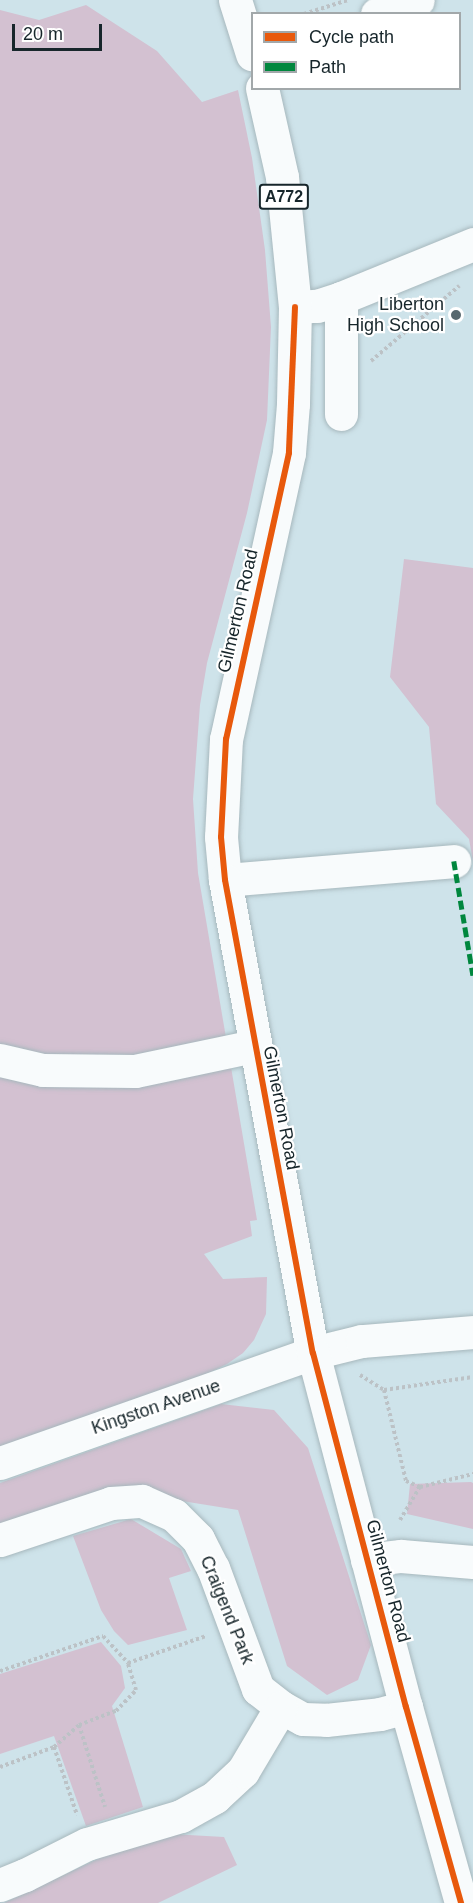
<!DOCTYPE html>
<style>
body{margin:0}
#map{position:relative;width:473px;height:1903px;overflow:hidden;background:#cee3ea;font-family:Helvetica,sans-serif}
div>[style]{position:absolute}
[style*='--x']{left:calc(var(--x)*1px);top:calc(var(--y)*1px);width:calc(var(--w)*1px);rotate:calc(var(--a)*1deg)}
.green>*{inset:0;background:#d3c1d1}
.path>*{height:4px;margin-top:-2px;transform-origin:0;background:repeating-linear-gradient(90deg,#bcc2c6 0 3px,transparent 0 6px)}
.roads{filter:drop-shadow(0 0 2px #a7b8bd) drop-shadow(0 0 2px #a7b8bd)}
.minor>*{height:33px;margin:-16.5px;padding:0 16.5px;transform-origin:16.5px;border-radius:16.5px;background:#f8fbfc}
.major>*{height:33px;margin:-16.5px;padding:0 16.5px;transform-origin:16.5px;border-radius:16.5px;background:#f8fbfc}
.quiet>*{height:4.5px;margin-top:-2.25px;transform-origin:0;background:repeating-linear-gradient(90deg,#00873e 0 9px,transparent 0 13.5px)}
.cycleway>*{height:6px;margin:-3px;padding:0 3px;transform-origin:3px;border-radius:3px;background:#e8590c}
.dots>*{width:16px;height:16px;translate:-50% -50%;box-sizing:border-box;border:3px solid #fff;border-radius:50%}
span{translate:-50% -50%;white-space:nowrap;text-align:center;line-height:1.15;-webkit-text-stroke:4.5px #fff;paint-order:stroke}
.shield-label span{padding:2px 4px;background:#fff;border:2px solid;border-radius:4px;-webkit-text-stroke-width:0}
.shield-label{font-size:16px;color:#17262b;font-weight:700}
.poi-label{font-size:18px;color:#17262b}
.right{translate:-100% -50%;text-align:right}
.street-label{font-size:18px;color:#17262b}
.legend{position:absolute;left:251px;top:12px;width:210px;height:78px;box-sizing:border-box;background:#fff;border:2px solid #a2a8aa;margin:0;padding:8px 10px;list-style:none;font-size:18px;color:#17262b}
.legend li{display:flex;align-items:center;gap:12px;height:30px}
.legend b{width:30px;border:2px solid #a2a8aa}
.scale{position:absolute;left:12px;top:24px;width:90px;height:27px;box-sizing:border-box;border:3px solid #17262b;border-top:0;padding-left:8px;font-size:18px;line-height:21px;white-space:nowrap;color:#17262b;-webkit-text-stroke:4px #fff;paint-order:stroke}
</style>
<div id="map">
<div class="green">
<i style="clip-path:polygon(86px 5px,157px 51px,202px 102px,238px 90px,252px 158px,265px 250px,271px 327px,267px 420px,247px 513px,207px 663px,200px 705px,193px 799px,198px 873px,257px 1220px,250px 1221px,252px 1236px,204px 1254px,223px 1279px,267px 1277px,266px 1314px,254px 1340px,243px 1353px,227px 1364px,188px 1383px,0 1449px,0 10px,39px 20px)"></i>
<i style="clip-path:polygon(404px 559px,473px 568px,473px 862px,469px 839px,436px 804px,429px 727px,390px 677px)"></i>
<i style="clip-path:polygon(221px 1404px,274px 1410px,308px 1448px,371px 1645px,358px 1680px,327px 1695px,287px 1666px,238px 1510px,126px 1492px,0 1533px,0 1483px)"></i>
<i style="clip-path:polygon(471px 1482px,473px 1483px,473px 1529px,407px 1514px,410px 1484px)"></i>
<i style="clip-path:polygon(131px 1519px,181px 1549px,191px 1571px,169px 1578px,187px 1630px,128px 1645px,114px 1631px,101px 1610px,73px 1536px)"></i>
<i style="clip-path:polygon(101px 1642px,121px 1666px,125px 1688px,112px 1706px,143px 1807px,86px 1826px,54px 1736px,0 1754px,0 1674px)"></i>
<i style="clip-path:polygon(153px 1833px,224px 1837px,237px 1865px,158px 1903px,4px 1903px)"></i>
</div>
<div class="path">
<i style="--x:304;--y:14;--w:46;--a:-17.7"></i>
<i style="--x:371;--y:361;--w:116;--a:-40.4"></i>
<i style="--x:360;--y:1375;--w:28;--a:32"></i>
<i style="--x:384;--y:1390;--w:90;--a:-8.3"></i>
<i style="--x:384;--y:1390;--w:94;--a:76.4"></i>
<i style="--x:406;--y:1481;--w:15;--a:23"></i>
<i style="--x:420;--y:1487;--w:55;--a:-13.8"></i>
<i style="--x:400;--y:1520;--w:39;--a:-59"></i>
<i style="--x:0;--y:1671;--w:109;--a:-18.8"></i>
<i style="--x:103;--y:1636;--w:37;--a:47"></i>
<i style="--x:128;--y:1663;--w:83;--a:-19.1"></i>
<i style="--x:79;--y:1725;--w:86;--a:72.4"></i>
<i style="--x:54;--y:1747;--w:72;--a:71.3"></i>
<i style="--x:0;--y:1767;--w:58;--a:-20.3"></i>
<i style="--x:54;--y:1747;--w:33;--a:-41"></i>
<i style="--x:79;--y:1725;--w:40;--a:-21"></i>
<i style="--x:116;--y:1711;--w:29;--a:-46"></i>
<i style="--x:136;--y:1690;--w:28;--a:-107"></i>
</div>
<div class="roads">
<div class="minor">
<i style="--x:377;--y:14;--w:43;--a:-18.9"></i>
<i style="--x:295;--y:307;--w:22;--a:-3"></i>
<i style="--x:317;--y:306;--w:25;--a:-18"></i>
<i style="--x:341;--y:298;--w:143;--a:-22.2"></i>
<i style="--x:341;--y:414;--w:116;--a:-90"></i>
<i style="--x:225;--y:880;--w:230;--a:-4.7"></i>
<i style="--x:0;--y:1060;--w:44;--a:13.1"></i>
<i style="--x:43;--y:1070;--w:92;--a:0.6"></i>
<i style="--x:135;--y:1071;--w:122;--a:-11.9"></i>
<i style="--x:0;--y:1463;--w:332;--a:-19.4"></i>
<i style="--x:313;--y:1353;--w:50;--a:-13.8"></i>
<i style="--x:362;--y:1341;--w:111;--a:-4.6"></i>
<i style="--x:0;--y:1540;--w:117;--a:-18.4"></i>
<i style="--x:111;--y:1503;--w:31;--a:-4"></i>
<i style="--x:142;--y:1501;--w:35;--a:24"></i>
<i style="--x:174;--y:1515;--w:34;--a:45"></i>
<i style="--x:198;--y:1539;--w:33;--a:63"></i>
<i style="--x:213;--y:1568;--w:129;--a:69.6"></i>
<i style="--x:258;--y:1689;--w:29;--a:38"></i>
<i style="--x:281;--y:1707;--w:25;--a:29"></i>
<i style="--x:303;--y:1719;--w:23;--a:2"></i>
<i style="--x:326;--y:1720;--w:54;--a:-6.3"></i>
<i style="--x:380;--y:1714;--w:27;--a:-15"></i>
<i style="--x:367;--y:1560;--w:34;--a:-7"></i>
<i style="--x:401;--y:1556;--w:72;--a:4.8"></i>
<i style="--x:0;--y:1885;--w:27;--a:-22"></i>
<i style="--x:25;--y:1875;--w:69;--a:-26.6"></i>
<i style="--x:87;--y:1844;--w:98;--a:-16.6"></i>
<i style="--x:181;--y:1816;--w:39;--a:-29"></i>
<i style="--x:215;--y:1797;--w:38;--a:-43"></i>
<i style="--x:243;--y:1771;--w:74;--a:-59.3"></i>
</div>
<div class="major">
<i style="--x:235;--y:0;--w:57;--a:72.5"></i>
<i style="--x:262;--y:88;--w:91;--a:77.3"></i>
<i style="--x:282;--y:177;--w:131;--a:84.3"></i>
<i style="--x:295;--y:307;--w:97;--a:91.2"></i>
<i style="--x:293;--y:404;--w:49;--a:94.7"></i>
<i style="--x:289;--y:453;--w:293;--a:102.4"></i>
<i style="--x:226;--y:739;--w:98;--a:92.9"></i>
<i style="--x:221;--y:837;--w:43;--a:84.7"></i>
<i style="--x:225;--y:880;--w:481;--a:79.5"></i>
<i style="--x:313;--y:1353;--w:366;--a:75.3"></i>
<i style="--x:406;--y:1707;--w:204;--a:74.3"></i>
</div>
</div>
<div class="quiet">
<i style="--x:454;--y:861;--w:116;--a:80.5"></i>
</div>
<div class="cycleway">
<i style="--x:295;--y:307;--w:146;--a:92.4"></i>
<i style="--x:289;--y:453;--w:293;--a:102.4"></i>
<i style="--x:226;--y:739;--w:98;--a:92.9"></i>
<i style="--x:221;--y:837;--w:43;--a:84.7"></i>
<i style="--x:225;--y:880;--w:481;--a:79.5"></i>
<i style="--x:313;--y:1353;--w:366;--a:75.3"></i>
<i style="--x:406;--y:1707;--w:204;--a:74.3"></i>
</div>
<div class="dots">
<i style="left:456px;top:315px;background:#57686e"></i>
</div>
<div class="shield-label">
<span style="left:284px;top:197px">A772</span>
</div>
<div class="poi-label">
<span class="right" style="left:444px;top:315px">Liberton<br>High School</span>
</div>
<div class="street-label">
<span style="left:238px;top:611px;rotate:-77deg">Gilmerton Road</span>
<span style="left:281px;top:1108px;rotate:79deg">Gilmerton Road</span>
<span style="left:156px;top:1407px;rotate:-19deg">Kingston Avenue</span>
<span style="left:388px;top:1581px;rotate:75deg">Gilmerton Road</span>
<span style="left:227px;top:1610px;rotate:68deg">Craigend Park</span>
</div>
<ul class="legend">
<li><b style="height:8px;background:#e8590c"></b>Cycle path</li>
<li><b style="height:8px;background:#00873e"></b>Path</li>
</ul>
<div class="scale">20 m</div>
</div>
